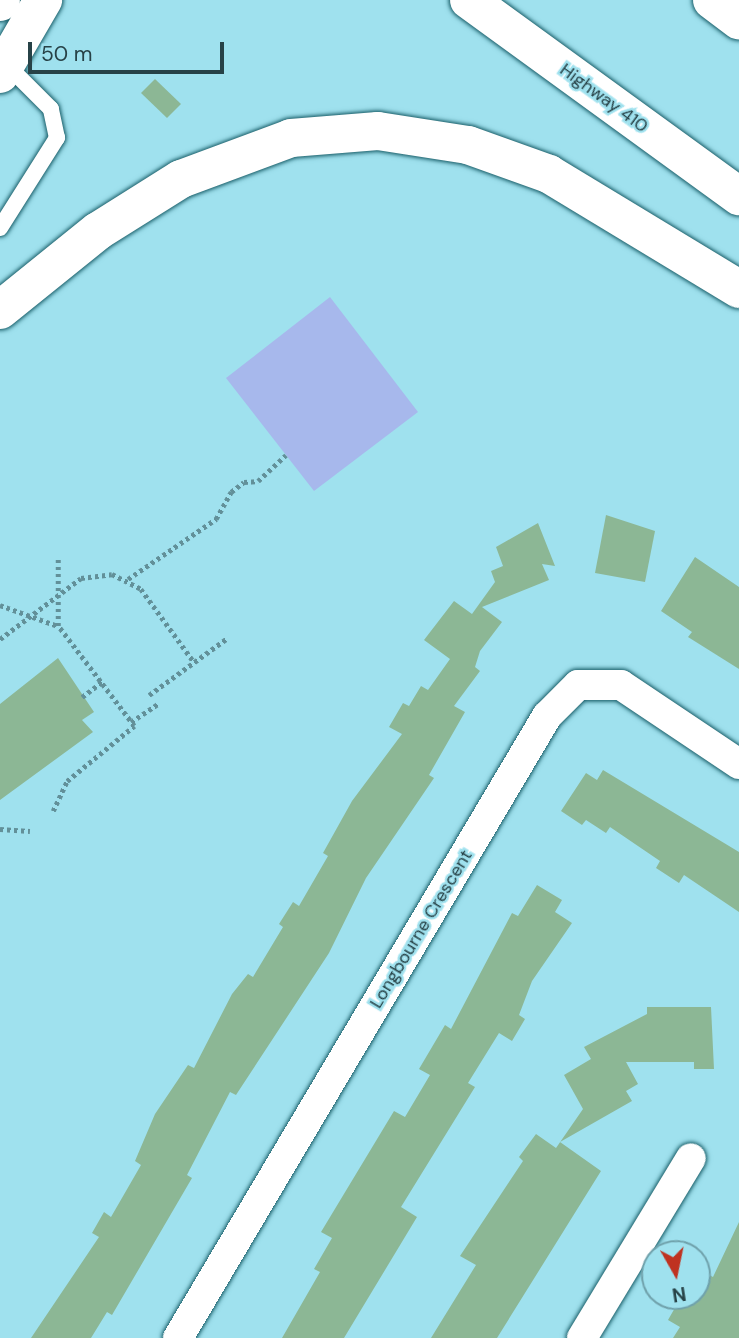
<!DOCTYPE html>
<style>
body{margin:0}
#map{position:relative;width:739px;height:1338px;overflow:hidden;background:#9fe1ee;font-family:"DM Sans",sans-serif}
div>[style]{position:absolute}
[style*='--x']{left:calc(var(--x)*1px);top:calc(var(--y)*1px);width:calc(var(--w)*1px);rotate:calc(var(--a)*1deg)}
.green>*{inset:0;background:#a7b8ec}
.building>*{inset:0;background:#8cb795}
.path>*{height:4.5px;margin-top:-2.25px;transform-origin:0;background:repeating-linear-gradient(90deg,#629099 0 3.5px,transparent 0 7px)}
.roads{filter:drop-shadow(0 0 2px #195e69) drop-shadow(0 0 2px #195e69)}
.lane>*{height:16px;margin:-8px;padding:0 8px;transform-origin:8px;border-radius:8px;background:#fff}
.street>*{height:30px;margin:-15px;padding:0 15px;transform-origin:15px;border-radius:15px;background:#fff}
.primary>*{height:38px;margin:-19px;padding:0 19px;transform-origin:19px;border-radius:19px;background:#fff}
.highway>*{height:38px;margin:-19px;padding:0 19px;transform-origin:19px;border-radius:19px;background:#fff}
span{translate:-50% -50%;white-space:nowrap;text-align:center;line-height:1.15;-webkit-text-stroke:5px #9fe1ee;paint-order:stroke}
.street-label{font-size:18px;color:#274247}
.north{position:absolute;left:641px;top:1240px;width:70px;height:70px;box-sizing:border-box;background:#9fe1ee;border:2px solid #6fa1ab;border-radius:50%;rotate:171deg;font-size:19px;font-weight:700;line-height:28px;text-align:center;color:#274247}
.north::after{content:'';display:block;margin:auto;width:24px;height:32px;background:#bf3220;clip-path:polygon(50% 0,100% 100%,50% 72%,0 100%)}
.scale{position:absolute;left:28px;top:42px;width:196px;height:32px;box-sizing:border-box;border:4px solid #274247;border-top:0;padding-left:9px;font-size:21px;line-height:24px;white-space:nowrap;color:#274247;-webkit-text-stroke:5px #9fe1ee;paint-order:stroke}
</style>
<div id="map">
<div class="green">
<i style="clip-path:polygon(330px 297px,418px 412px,314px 491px,226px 378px)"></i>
</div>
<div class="building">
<i style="clip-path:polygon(155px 79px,181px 104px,167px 118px,141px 93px)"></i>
<i style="clip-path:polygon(606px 515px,655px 531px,645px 582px,595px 573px)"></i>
<i style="clip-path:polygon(538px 523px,555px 566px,542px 564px,549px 580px,482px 607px,502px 622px,480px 651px,475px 667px,480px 671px,454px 706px,465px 712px,429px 775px,434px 778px,366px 878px,329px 953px,236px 1095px,230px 1092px,187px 1175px,192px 1178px,112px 1315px,107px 1312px,91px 1338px,31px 1338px,99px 1237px,92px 1233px,104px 1212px,111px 1217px,141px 1165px,135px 1161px,155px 1114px,188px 1065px,194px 1068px,232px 994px,248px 974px,253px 977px,283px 927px,279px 924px,293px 902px,299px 906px,328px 856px,323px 853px,352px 801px,402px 734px,389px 727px,403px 703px,409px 706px,421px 686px,428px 690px,450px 659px,424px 640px,454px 601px,472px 614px,495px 582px,491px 571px,503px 566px,496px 547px)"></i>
<i style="clip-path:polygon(695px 557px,739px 587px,739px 669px,688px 637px,692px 632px,661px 611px)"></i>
<i style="clip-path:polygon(58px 658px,94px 712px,82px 720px,93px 732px,0 800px,0 704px)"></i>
<i style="clip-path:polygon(603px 770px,739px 852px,739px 912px,684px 875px,679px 883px,656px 868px,660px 861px,610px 827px,606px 833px,586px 820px,582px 825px,561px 811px,586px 773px,597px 780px)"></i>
<i style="clip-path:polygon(537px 885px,562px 900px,555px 912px,572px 923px,532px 981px,519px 1015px,525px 1019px,512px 1041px,499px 1033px,468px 1083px,475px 1087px,401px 1207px,417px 1217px,344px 1338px,282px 1338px,320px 1272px,314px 1269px,332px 1238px,321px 1232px,394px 1111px,405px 1117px,430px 1075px,419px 1069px,445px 1025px,451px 1029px,512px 913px,518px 916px)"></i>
<i style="clip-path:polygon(647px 1007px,711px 1007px,714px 1069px,694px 1069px,694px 1062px,626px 1062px,638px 1084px,626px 1091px,632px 1101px,560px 1142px,601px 1171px,497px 1338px,431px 1338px,476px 1265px,460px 1256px,523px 1161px,519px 1157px,536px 1134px,556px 1148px,583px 1109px,564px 1075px,591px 1059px,584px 1047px,647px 1014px)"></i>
<i style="clip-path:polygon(739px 1222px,739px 1338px,673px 1338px,680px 1327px,668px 1320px,680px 1299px,689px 1304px,697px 1296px,705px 1273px,713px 1277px)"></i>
</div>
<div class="path">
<i style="--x:128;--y:579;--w:107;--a:-34.3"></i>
<i style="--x:216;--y:519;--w:31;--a:-61"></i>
<i style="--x:231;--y:492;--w:16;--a:-38"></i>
<i style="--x:244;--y:482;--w:14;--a:-4"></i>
<i style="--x:258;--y:481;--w:38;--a:-43"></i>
<i style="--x:0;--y:605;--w:62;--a:19.9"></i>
<i style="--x:0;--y:639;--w:101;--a:-37"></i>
<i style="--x:81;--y:578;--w:31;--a:-7"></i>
<i style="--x:112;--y:574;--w:33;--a:27"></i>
<i style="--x:141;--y:589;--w:90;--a:54"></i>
<i style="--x:149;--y:695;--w:95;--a:-36"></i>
<i style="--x:82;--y:697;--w:26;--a:-37"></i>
<i style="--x:131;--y:722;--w:32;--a:-34"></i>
<i style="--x:53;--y:811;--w:33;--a:-65"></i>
<i style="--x:67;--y:781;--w:87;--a:-39.4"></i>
<i style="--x:134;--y:726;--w:126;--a:-127.2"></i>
<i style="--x:58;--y:626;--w:67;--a:-90"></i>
<i style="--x:0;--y:829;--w:30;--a:4"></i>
</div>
<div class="roads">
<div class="lane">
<i style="--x:0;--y:228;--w:107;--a:-57.7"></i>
<i style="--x:57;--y:138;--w:30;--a:-102"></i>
<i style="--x:51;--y:109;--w:64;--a:-135"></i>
</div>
<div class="street">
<i style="--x:178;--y:1338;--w:723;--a:-59.32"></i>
<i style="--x:547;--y:716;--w:44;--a:-45"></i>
<i style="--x:578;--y:685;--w:43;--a:0"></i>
<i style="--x:621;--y:685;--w:142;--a:33.8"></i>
<i style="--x:582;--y:1338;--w:210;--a:-58.8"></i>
</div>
<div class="primary">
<i style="--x:0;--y:2;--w:2;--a:-63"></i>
<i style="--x:0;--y:74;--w:86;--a:-59.8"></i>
</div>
<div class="highway">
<i style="--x:469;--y:0;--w:334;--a:36"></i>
<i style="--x:712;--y:0;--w:34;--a:37"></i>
<i style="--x:0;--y:310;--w:126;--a:-38.9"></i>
<i style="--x:98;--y:231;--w:98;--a:-32.1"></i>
<i style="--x:181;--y:179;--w:117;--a:-20.4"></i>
<i style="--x:291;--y:138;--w:87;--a:-4.6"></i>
<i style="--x:378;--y:131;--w:91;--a:8.8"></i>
<i style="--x:468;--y:145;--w:86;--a:19.7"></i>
<i style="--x:549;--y:174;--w:222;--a:31.2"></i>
</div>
</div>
<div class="street-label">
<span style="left:604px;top:98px;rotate:36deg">Highway 410</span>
<span style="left:421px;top:929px;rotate:-59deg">Longbourne Crescent</span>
</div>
<div class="north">N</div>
<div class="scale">50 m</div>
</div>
